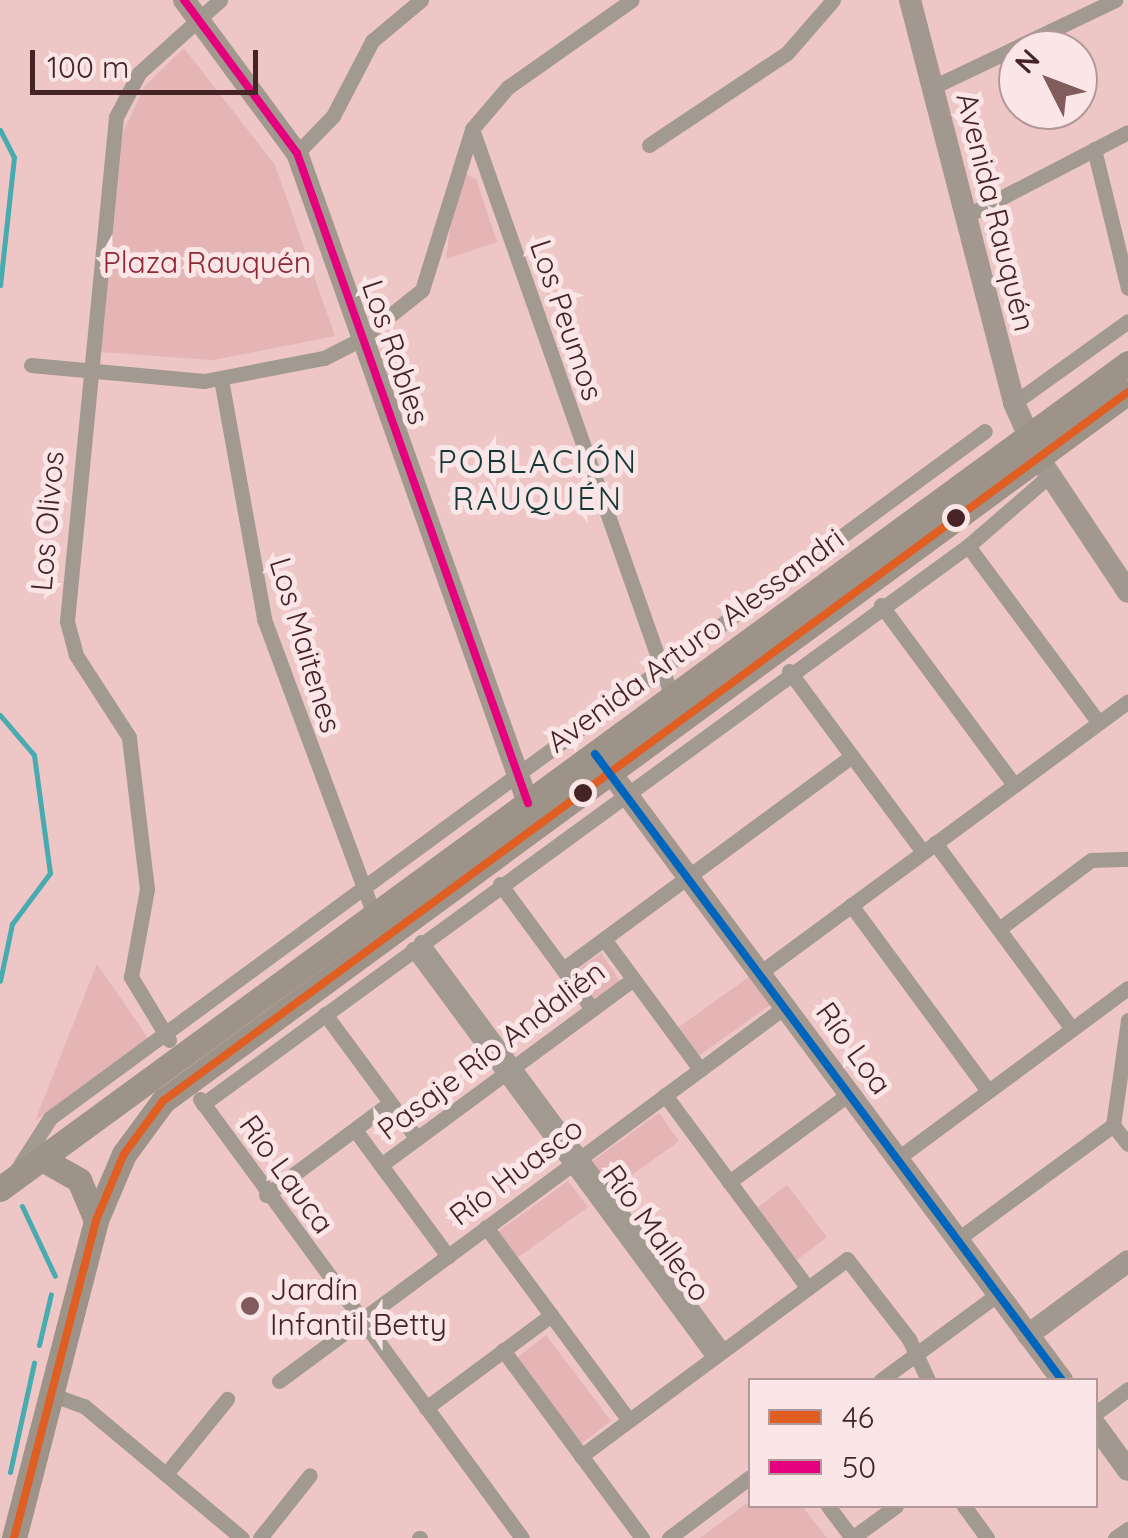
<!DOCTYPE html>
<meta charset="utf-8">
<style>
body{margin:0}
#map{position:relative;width:1128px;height:1538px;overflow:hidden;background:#eec6c6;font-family:Quicksand,sans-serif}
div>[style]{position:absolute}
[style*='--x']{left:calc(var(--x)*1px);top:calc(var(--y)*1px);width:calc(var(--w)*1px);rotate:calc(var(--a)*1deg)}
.green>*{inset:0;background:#e5b4b4}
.stream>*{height:5px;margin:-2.5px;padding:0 2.5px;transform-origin:2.5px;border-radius:2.5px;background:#47abaf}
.street>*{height:15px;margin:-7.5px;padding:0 7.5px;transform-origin:7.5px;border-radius:7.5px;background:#a29a90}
.secondary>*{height:22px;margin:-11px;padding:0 11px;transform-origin:11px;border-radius:11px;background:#a3988f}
.primary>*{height:25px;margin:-12.5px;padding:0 12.5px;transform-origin:12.5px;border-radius:12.5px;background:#9e9388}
.bus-1>*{height:8px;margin:-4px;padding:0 4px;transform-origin:4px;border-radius:4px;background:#e15e22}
.bus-2>*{height:8px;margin:-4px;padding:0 4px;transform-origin:4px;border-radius:4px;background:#e5007d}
.bus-3>*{height:8px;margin:-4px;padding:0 4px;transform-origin:4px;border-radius:4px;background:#0065bd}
.dots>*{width:28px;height:28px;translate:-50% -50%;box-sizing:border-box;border:5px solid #fae6e6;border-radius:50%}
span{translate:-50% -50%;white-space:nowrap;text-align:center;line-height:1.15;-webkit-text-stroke:10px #fae6e6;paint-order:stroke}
.street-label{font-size:30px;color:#462324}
.park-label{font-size:30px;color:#902733}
.poi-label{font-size:30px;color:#462324}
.left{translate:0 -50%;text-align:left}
.neighbourhood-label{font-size:32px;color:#143738;letter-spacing:2.5px}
.legend{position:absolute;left:748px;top:1378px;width:350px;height:130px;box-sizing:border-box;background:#fae6e6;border:2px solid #b29898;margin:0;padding:12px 18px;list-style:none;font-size:30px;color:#462324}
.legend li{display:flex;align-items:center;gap:20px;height:50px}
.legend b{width:50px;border:2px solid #b29898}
.north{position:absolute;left:998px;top:30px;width:100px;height:100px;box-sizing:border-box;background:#fae6e6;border:2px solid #b29898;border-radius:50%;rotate:312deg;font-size:28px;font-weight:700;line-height:40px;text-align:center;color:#462324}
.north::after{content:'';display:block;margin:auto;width:35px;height:45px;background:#815c5d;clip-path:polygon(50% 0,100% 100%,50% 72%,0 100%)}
.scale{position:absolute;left:30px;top:50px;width:228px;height:45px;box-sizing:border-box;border:5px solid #462324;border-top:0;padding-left:12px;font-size:30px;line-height:35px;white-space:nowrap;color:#462324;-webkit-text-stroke:8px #fae6e6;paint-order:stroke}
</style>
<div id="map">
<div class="green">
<i style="clip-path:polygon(184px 48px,275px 165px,335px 336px,213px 360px,101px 352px,123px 132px,145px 86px)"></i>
<i style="clip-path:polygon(466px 174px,476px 179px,497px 242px,446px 259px,457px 181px)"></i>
<i style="clip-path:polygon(601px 953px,620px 981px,592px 1001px,573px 973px)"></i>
<i style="clip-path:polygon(97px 964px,148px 1038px,35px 1121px)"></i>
<i style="clip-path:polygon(750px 976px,770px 1005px,697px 1057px,676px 1029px)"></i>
<i style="clip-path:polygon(659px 1113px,679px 1141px,607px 1193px,587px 1165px)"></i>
<i style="clip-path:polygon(568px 1181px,588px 1207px,514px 1260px,495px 1234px)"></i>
<i style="clip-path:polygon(787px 1185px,827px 1237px,797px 1260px,757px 1208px)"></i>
<i style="clip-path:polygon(546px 1335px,611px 1421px,581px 1444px,517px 1358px)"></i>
<i style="clip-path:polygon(750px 1501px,802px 1506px,827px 1538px,700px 1538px)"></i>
</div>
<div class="stream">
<i style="--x:0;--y:130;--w:30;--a:63"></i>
<i style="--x:14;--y:157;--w:129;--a:96.2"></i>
<i style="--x:0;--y:715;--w:52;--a:49.6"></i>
<i style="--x:34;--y:755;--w:119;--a:82.3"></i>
<i style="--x:50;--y:873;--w:64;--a:126.7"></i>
<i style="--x:12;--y:924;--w:58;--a:101.9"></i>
<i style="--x:22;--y:1206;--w:77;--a:64.8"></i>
<i style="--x:39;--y:1345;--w:52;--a:-76.8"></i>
<i style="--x:10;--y:1472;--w:112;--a:-77.6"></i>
</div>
<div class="street">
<i style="--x:933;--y:87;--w:202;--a:-25.5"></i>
<i style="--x:472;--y:129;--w:602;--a:70.6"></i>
<i style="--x:649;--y:145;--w:166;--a:-33.7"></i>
<i style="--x:787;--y:53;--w:70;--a:-49"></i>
<i style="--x:1094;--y:149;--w:143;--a:76.3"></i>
<i style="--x:297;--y:153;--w:52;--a:-45.8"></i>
<i style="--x:333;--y:116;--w:85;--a:-62.5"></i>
<i style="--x:372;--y:41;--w:64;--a:-39.9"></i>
<i style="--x:966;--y:216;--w:182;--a:-27.4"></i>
<i style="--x:31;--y:365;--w:174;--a:5.3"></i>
<i style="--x:204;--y:381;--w:122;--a:-10.9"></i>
<i style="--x:324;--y:358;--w:38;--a:-27"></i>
<i style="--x:358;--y:341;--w:82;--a:-38.6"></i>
<i style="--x:422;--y:290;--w:169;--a:-72.7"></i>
<i style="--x:472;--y:129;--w:55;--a:-49.4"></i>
<i style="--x:508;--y:87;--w:151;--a:-35.1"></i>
<i style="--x:221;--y:379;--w:244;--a:79.8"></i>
<i style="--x:264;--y:619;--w:319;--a:69.6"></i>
<i style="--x:1014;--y:403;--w:140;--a:-35.7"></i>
<i style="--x:968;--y:546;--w:219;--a:53.5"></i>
<i style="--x:881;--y:605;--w:224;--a:53.5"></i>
<i style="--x:789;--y:671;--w:225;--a:53.5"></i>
<i style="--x:935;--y:843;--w:231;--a:53.6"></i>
<i style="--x:500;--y:884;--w:155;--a:53.6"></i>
<i style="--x:851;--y:905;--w:231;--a:53.6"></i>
<i style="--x:999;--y:929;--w:115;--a:-36.9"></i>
<i style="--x:1091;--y:860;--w:37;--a:-2"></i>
<i style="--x:604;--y:939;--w:162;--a:53.6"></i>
<i style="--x:421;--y:942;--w:508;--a:53.56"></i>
<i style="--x:413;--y:949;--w:507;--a:53.58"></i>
<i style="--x:563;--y:969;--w:359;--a:-36.4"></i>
<i style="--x:761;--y:972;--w:456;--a:-36.4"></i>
<i style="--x:325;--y:1014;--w:155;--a:53.6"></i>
<i style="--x:1128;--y:1020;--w:106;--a:98.1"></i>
<i style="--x:1113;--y:1125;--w:24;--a:52"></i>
<i style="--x:169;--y:1040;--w:74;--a:-121.1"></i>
<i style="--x:131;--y:977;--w:89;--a:-79.7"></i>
<i style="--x:147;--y:889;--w:153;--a:-96.8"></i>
<i style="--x:129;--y:737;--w:98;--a:-122.9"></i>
<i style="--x:76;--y:655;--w:35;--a:-105"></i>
<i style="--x:67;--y:621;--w:506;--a:-84.45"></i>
<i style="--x:116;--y:117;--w:50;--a:-62.4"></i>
<i style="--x:139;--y:73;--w:109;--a:-42"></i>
<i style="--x:665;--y:1095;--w:240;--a:53.5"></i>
<i style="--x:200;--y:1099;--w:544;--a:53.74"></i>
<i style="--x:203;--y:1104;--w:947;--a:-36.11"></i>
<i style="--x:968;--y:546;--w:108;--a:-40.9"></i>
<i style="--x:355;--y:1130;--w:157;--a:53.6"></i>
<i style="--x:898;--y:1158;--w:286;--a:-36.5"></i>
<i style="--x:381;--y:1165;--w:313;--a:-36.4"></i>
<i style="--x:11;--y:1179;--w:72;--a:-57.4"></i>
<i style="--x:50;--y:1118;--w:1160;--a:-36.31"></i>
<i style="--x:729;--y:1182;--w:150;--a:-36.3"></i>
<i style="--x:266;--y:1195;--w:154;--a:-36.6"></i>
<i style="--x:486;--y:1227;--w:240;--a:53.5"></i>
<i style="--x:958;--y:1239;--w:192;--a:-36.3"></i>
<i style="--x:503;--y:1350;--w:234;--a:53.5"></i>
<i style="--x:881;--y:1380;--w:145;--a:-36.3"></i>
<i style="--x:279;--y:1381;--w:631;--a:-36.49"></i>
<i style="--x:53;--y:1395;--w:33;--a:20"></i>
<i style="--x:84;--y:1406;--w:206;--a:39.9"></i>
<i style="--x:426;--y:1408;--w:156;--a:-36.6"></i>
<i style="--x:1096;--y:1413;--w:40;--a:-37"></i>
<i style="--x:581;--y:1456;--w:331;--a:-36.5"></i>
<i style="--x:847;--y:1259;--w:101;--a:52.2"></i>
<i style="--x:909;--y:1339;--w:45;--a:65.1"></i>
<i style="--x:166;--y:1474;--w:97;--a:-50.9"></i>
<i style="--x:828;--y:1506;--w:40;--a:53"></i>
<i style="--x:852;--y:1538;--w:54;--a:-36"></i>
<i style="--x:964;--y:1506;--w:39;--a:54"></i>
<i style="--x:260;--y:1538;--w:80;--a:-51.6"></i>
<i style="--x:419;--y:1538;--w:1;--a:0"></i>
<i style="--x:669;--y:1538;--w:101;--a:-37"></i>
<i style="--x:1115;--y:1538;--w:16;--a:-35"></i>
</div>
<div class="secondary">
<i style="--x:184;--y:0;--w:190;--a:53.6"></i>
<i style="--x:297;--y:153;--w:690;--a:70.44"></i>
<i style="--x:910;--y:0;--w:416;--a:75.5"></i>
<i style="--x:1014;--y:403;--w:59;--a:66"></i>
<i style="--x:1038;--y:457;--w:162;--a:56.3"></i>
<i style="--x:599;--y:757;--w:776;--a:53.38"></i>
<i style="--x:1028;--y:1335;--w:124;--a:-36.5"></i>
<i style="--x:1096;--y:1426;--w:54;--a:54"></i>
</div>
<div class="primary">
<i style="--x:42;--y:1159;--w:43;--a:29.6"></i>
<i style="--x:79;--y:1180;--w:43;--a:67"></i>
<i style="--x:0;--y:1189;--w:1398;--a:-36.21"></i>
<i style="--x:14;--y:1538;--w:328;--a:-75.5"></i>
<i style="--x:96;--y:1220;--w:72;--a:-67"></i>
<i style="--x:124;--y:1154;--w:66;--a:-53.7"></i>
<i style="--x:163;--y:1101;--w:1197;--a:-36.31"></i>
</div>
<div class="bus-1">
<i style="--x:14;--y:1538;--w:328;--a:-75.5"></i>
<i style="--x:96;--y:1220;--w:72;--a:-67"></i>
<i style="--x:124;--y:1154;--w:66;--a:-53.7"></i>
<i style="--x:163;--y:1101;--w:1197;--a:-36.31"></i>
</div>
<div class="bus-2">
<i style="--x:184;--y:0;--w:190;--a:53.6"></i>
<i style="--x:297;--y:153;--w:690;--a:70.44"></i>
</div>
<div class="bus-3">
<i style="--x:595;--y:754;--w:781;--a:53.28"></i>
</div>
<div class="dots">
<i style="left:956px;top:518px;background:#462324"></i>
<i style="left:583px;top:793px;background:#462324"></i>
<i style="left:250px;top:1306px;background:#815c5d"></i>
</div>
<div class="street-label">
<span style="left:996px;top:212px;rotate:76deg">Avenida Rauquén</span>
<span style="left:567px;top:320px;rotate:71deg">Los Peumos</span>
<span style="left:396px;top:352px;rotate:71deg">Los Robles</span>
<span style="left:47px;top:521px;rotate:-85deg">Los Olivos</span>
<span style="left:695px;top:640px;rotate:-36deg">Avenida Arturo Alessandri</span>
<span style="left:306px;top:645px;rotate:73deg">Los Maitenes</span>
<span style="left:854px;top:1048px;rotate:54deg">Río Loa</span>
<span style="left:491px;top:1050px;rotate:-37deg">Pasaje Río Andalién</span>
<span style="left:516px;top:1171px;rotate:-37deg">Río Huasco</span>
<span style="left:287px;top:1174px;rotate:54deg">Río Lauca</span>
<span style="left:657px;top:1233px;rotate:54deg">Río Malleco</span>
</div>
<div class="park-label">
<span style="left:207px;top:262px">Plaza Rauquén</span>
</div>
<div class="poi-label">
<span class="left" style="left:270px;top:1306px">Jardín<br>Infantil Betty</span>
</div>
<div class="neighbourhood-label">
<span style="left:538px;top:480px">POBLACIÓN<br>RAUQUÉN</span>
</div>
<ul class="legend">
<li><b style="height:12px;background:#e15e22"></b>46</li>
<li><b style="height:12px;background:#e5007d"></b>50</li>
</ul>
<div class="north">N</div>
<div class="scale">100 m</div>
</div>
